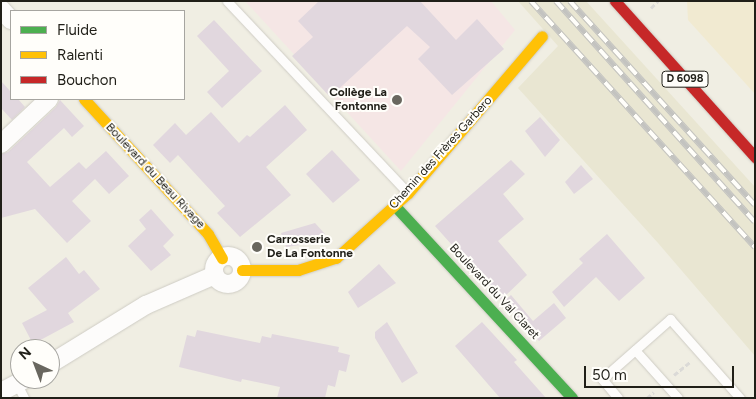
<!DOCTYPE html>
<meta charset="utf-8">
<style>
body{margin:0}
#map{position:relative;width:756px;height:399px;overflow:hidden;background:#f0eee3;font-family:Figtree,sans-serif}
div>[style]{position:absolute}
[style*='--x']{left:calc(var(--x)*1px);top:calc(var(--y)*1px);width:calc(var(--w)*1px);rotate:calc(var(--a)*1deg)}
.built>*{inset:0;background:#e9e6d2}
.education>*{inset:0;background:#f5e6e5}
.sand>*{inset:0;background:#f1ead1}
.building>*{inset:0;background:#e1d7de}
.path>*{height:3px;margin-top:-1.5px;transform-origin:0;background:repeating-linear-gradient(90deg,#dbdad7 0 5px,transparent 0 7.5px)}
.roads{filter:drop-shadow(0 0 1px #ceccc4) drop-shadow(0 0 1px #ceccc4)}
.lane>*{height:9px;margin:-4.5px;padding:0 4.5px;transform-origin:4.5px;border-radius:4.5px;background:#fdfcfb}
.street>*{height:18px;margin:-9px;padding:0 9px;transform-origin:9px;border-radius:9px;background:#fdfcfb}
.street>.ring{margin:-9px;padding:0;box-sizing:content-box;background:none;border:18px solid #fdfcfb;border-radius:50%}
.fast>*{height:11px;margin:-5.5px;padding:0 5.5px;transform-origin:5.5px;border-radius:5.5px;background:#4caf50}
.slow>*{height:11px;margin:-5.5px;padding:0 5.5px;transform-origin:5.5px;border-radius:5.5px;background:#ffc107}
.jam>*{height:11px;margin:-5.5px;padding:0 5.5px;transform-origin:5.5px;border-radius:5.5px;background:#c62828}
.rail>*{height:5.5px;margin-top:-2.75px;transform-origin:0;background:repeating-linear-gradient(90deg,#fffefa 0 11px,#c3c3c0 0 22px);box-sizing:border-box;border-block:1px solid #c3c3c0}
.dots>*{width:14px;height:14px;translate:-50% -50%;box-sizing:border-box;border:2px solid #fffefa;border-radius:50%}
span{translate:-50% -50%;white-space:nowrap;text-align:center;line-height:1.15;-webkit-text-stroke:4px #fffefa;paint-order:stroke}
.shield-label span{padding:1px 4px;background:#fffefa;border:1px solid;border-radius:4px;-webkit-text-stroke-width:0}
.shield-label{font-size:11px;color:#201f18;font-weight:700}
.poi-label{font-size:12px;color:#201f18;font-weight:700}
.right{translate:-100% -50%;text-align:right}
.left{translate:0 -50%;text-align:left}
.street-label{font-size:12px;color:#201f18}
.frame{position:absolute;inset:0;border:2px solid #201f18;pointer-events:none}
.legend{position:absolute;left:10px;top:10px;width:175px;height:90px;box-sizing:border-box;background:#fffefa;border:1px solid #a6a5a0;margin:0;padding:6px 9px;list-style:none;font-size:15px;color:#201f18}
.legend li{display:flex;align-items:center;gap:10px;height:25px}
.legend b{width:25px;border:1px solid #a6a5a0}
.north{position:absolute;left:10px;top:339px;width:50px;height:50px;box-sizing:border-box;background:#fffefa;border:1px solid #a6a5a0;border-radius:50%;rotate:317deg;font-size:14px;font-weight:700;line-height:20px;text-align:center;color:#201f18}
.north::after{content:'';display:block;margin:auto;width:18px;height:22px;background:#69675f;clip-path:polygon(50% 0,100% 100%,50% 72%,0 100%)}
.scale{position:absolute;left:584px;top:366px;width:150px;height:22px;box-sizing:border-box;border:2px solid #201f18;border-top:0;padding-left:6px;font-size:15px;line-height:18px;white-space:nowrap;color:#201f18;-webkit-text-stroke:4px #fffefa;paint-order:stroke}
</style>
<div id="map">
<div class="built">
<i style="clip-path:polygon(518px 1px,586px 1px,755px 187px,755px 356px,658px 243px,518px 88px,558px 46px)"></i>
</div>
<div class="education">
<i style="clip-path:polygon(245px 1px,491px 1px,515px 30px,401px 171px)"></i>
</div>
<div class="sand">
<i style="clip-path:polygon(687px 1px,755px 1px,755px 94px,688px 20px)"></i>
</div>
<div class="building">
<i style="clip-path:polygon(319px 1px,420px 1px,456px 40px,477px 19px,504px 49px,452px 95px,418px 59px,430px 47px,407px 26px,330px 97px,292px 56px,313px 37px,298px 21px)"></i>
<i style="clip-path:polygon(214px 20px,262px 71px,222px 108px,207px 92px,229px 71px,197px 36px)"></i>
<i style="clip-path:polygon(1px 81px,11px 92px,11px 99px,18px 99px,25px 107px,12px 120px,1px 108px)"></i>
<i style="clip-path:polygon(60px 100px,84px 126px,72px 137px,64px 128px,27px 162px,50px 187px,79px 162px,86px 169px,106px 151px,129px 176px,109px 194px,95px 179px,72px 201px,91px 221px,67px 243px,35px 209px,1px 218px,1px 154px,8px 152px,56px 107px)"></i>
<i style="clip-path:polygon(285px 105px,307px 130px,266px 167px,291px 195px,240px 237px,217px 213px,225px 206px,178px 155px,170px 163px,153px 145px,175px 123px,186px 135px,211px 112px,239px 143px,247px 135px,250px 137px)"></i>
<i style="clip-path:polygon(540px 117px,560px 140px,545px 157px,525px 131px)"></i>
<i style="clip-path:polygon(332px 150px,360px 180px,333px 203px,306px 174px)"></i>
<i style="clip-path:polygon(511px 160px,525px 174px,503px 194px,524px 219px,498px 241px,527px 275px,501px 300px,435px 226px)"></i>
<i style="clip-path:polygon(581px 165px,593px 179px,574px 194px,565px 182px)"></i>
<i style="clip-path:polygon(151px 209px,174px 235px,163px 246px,171px 255px,151px 271px,128px 246px,146px 229px,139px 220px)"></i>
<i style="clip-path:polygon(315px 223px,325px 234px,315px 243px,286px 247px,281px 233px)"></i>
<i style="clip-path:polygon(607px 234px,645px 278px,619px 301px,596px 277px,564px 307px,552px 292px,583px 263px,579px 259px)"></i>
<i style="clip-path:polygon(66px 257px,79px 274px,84px 270px,100px 289px,68px 313px,74px 322px,33px 344px,22px 323px,47px 310px,28px 288px)"></i>
<i style="clip-path:polygon(379px 264px,396px 283px,358px 308px,348px 292px)"></i>
<i style="clip-path:polygon(511px 295px,533px 321px,554px 303px,566px 318px,539px 341px,503px 302px)"></i>
<i style="clip-path:polygon(387px 322px,418px 373px,402px 383px,375px 338px,375px 332px)"></i>
<i style="clip-path:polygon(482px 322px,517px 360px,514px 362px,546px 398px,500px 398px,455px 346px)"></i>
<i style="clip-path:polygon(197px 330px,260px 343px,262px 336px,271px 338px,272px 334px,339px 347px,338px 352px,350px 355px,346px 372px,339px 370px,335px 387px,328px 385px,325px 398px,277px 398px,280px 387px,242px 379px,241px 382px,179px 367px,187px 335px,195px 337px)"></i>
</div>
<div class="path">
<i style="--x:651;--y:8;--w:10;--a:-45"></i>
<i style="--x:674;--y:375;--w:22;--a:-39"></i>
<i style="--x:647;--y:398;--w:9;--a:-41"></i>
</div>
<div class="roads">
<div class="lane">
<i style="--x:227;--y:1;--w:262;--a:46.7"></i>
<i style="--x:635;--y:350;--w:64;--a:48.1"></i>
<i style="--x:17;--y:384;--w:16;--a:63"></i>
<i style="--x:618;--y:398;--w:25;--a:-130"></i>
<i style="--x:602;--y:379;--w:91;--a:-41.4"></i>
<i style="--x:670;--y:319;--w:106;--a:48.5"></i>
</div>
<div class="street">
<i style="--x:1;--y:9;--w:15;--a:48"></i>
<i style="--x:1;--y:144;--w:66;--a:-43.2"></i>
<i class="ring" style="left:214px;top:256px;width:10px;height:10px"></i>
<i style="--x:50;--y:364;--w:113;--a:-31.6"></i>
<i style="--x:146;--y:305;--w:75;--a:-23.5"></i>
<i style="--x:1;--y:392;--w:27;--a:-28"></i>
</div>
<div class="fast">
<i style="--x:395;--y:206;--w:261;--a:47.3"></i>
</div>
<div class="slow">
<i style="--x:84;--y:99;--w:183;--a:47.4"></i>
<i style="--x:208;--y:234;--w:28;--a:60"></i>
<i style="--x:242;--y:270;--w:56;--a:0"></i>
<i style="--x:298;--y:270;--w:40;--a:-18"></i>
<i style="--x:336;--y:258;--w:97;--a:-42.1"></i>
<i style="--x:408;--y:193;--w:206;--a:-49.5"></i>
</div>
<div class="jam">
<i style="--x:615;--y:1;--w:210;--a:48.1"></i>
</div>
</div>
<div class="rail">
<i style="--x:531;--y:1;--w:333;--a:47.7"></i>
<i style="--x:556;--y:1;--w:297;--a:48"></i>
<i style="--x:570;--y:1;--w:275;--a:47.8"></i>
</div>
<div class="dots">
<i style="left:397px;top:100px;background:#69675f"></i>
<i style="left:257px;top:247px;background:#69675f"></i>
</div>
<div class="shield-label">
<span style="left:685px;top:79px">D 6098</span>
</div>
<div class="poi-label">
<span class="right" style="left:387px;top:100px">Collège La<br>Fontonne</span>
<span class="left" style="left:267px;top:247px">Carrosserie<br>De La Fontonne</span>
</div>
<div class="street-label">
<span style="left:441px;top:153px;rotate:-48deg">Chemin des Frères Garbero</span>
<span style="left:155px;top:176px;rotate:47deg">Boulevard du Beau Rivage</span>
<span style="left:494px;top:292px;rotate:47deg">Boulevard du Val Claret</span>
</div>
<div class="frame"></div>
<ul class="legend">
<li><b style="height:6px;background:#4caf50"></b>Fluide</li>
<li><b style="height:6px;background:#ffc107"></b>Ralenti</li>
<li><b style="height:6px;background:#c62828"></b>Bouchon</li>
</ul>
<div class="north">N</div>
<div class="scale">50 m</div>
</div>
